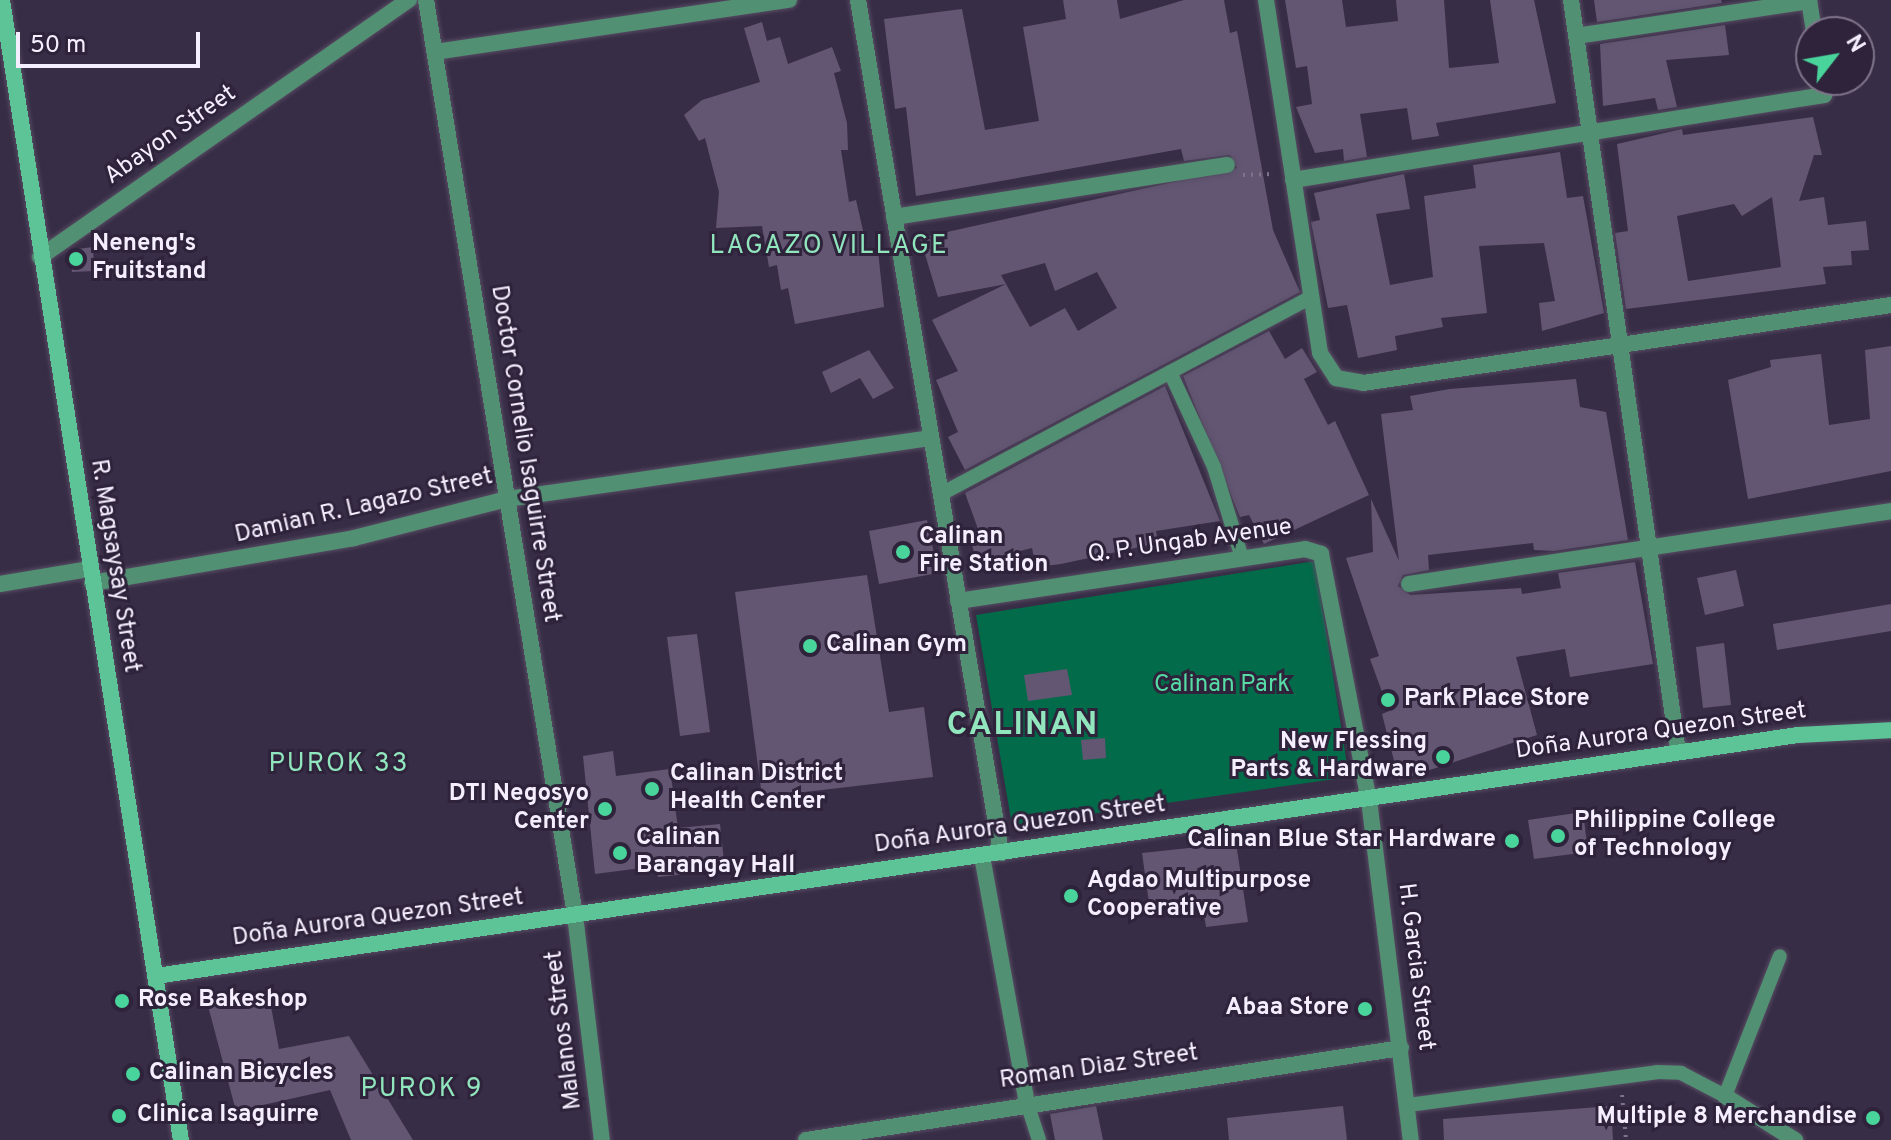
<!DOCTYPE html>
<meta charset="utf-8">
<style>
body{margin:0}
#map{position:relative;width:1891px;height:1140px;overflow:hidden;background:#382d46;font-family:Overpass,sans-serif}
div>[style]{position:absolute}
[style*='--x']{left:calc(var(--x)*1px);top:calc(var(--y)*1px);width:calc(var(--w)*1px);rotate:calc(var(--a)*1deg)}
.green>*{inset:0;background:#026b49}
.building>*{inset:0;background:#635673}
.path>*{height:4px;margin-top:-2px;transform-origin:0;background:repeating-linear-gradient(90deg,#7d748a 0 2px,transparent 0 8px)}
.roads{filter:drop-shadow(0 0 2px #564c63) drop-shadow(0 0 2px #564c63)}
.lane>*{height:14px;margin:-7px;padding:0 7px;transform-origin:7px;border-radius:7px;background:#529073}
.street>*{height:16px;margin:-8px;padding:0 8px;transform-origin:8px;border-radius:8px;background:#529073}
.secondary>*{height:16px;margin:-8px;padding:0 8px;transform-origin:8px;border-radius:8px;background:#5cc497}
.dots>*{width:22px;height:22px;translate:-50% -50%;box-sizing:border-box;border:4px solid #2e233b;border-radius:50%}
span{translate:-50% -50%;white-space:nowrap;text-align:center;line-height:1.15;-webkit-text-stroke:6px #2e233b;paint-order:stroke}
.street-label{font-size:24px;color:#f5eefe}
.poi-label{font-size:24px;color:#f5eefe;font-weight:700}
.left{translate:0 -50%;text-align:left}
.right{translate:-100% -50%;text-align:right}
.park-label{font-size:24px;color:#55dda5}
.neighbourhood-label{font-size:26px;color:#91e6be;letter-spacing:2px}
.district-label{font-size:32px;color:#91e6be;font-weight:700;letter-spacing:2px}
.north{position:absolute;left:1795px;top:16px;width:80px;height:80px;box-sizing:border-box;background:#2e233b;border:2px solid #7e7489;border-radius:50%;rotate:59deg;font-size:22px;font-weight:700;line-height:32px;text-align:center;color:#f5eefe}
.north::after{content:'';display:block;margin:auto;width:28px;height:36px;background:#49d49c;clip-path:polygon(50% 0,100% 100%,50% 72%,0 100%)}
.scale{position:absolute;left:16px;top:32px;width:184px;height:36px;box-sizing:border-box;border:4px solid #f5eefe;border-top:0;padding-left:10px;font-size:24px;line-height:28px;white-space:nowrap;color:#f5eefe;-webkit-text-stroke:6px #2e233b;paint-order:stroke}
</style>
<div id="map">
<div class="green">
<i style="clip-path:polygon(1315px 561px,1349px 777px,1012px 825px,976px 615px)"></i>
</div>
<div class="building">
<i style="clip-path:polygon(evenodd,1063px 0,1117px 0,1120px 19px,1184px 0,1224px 0,1230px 33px,1237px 31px,1273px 230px,1300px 292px,965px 470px,948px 437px,958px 432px,936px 380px,958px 371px,932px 320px,1006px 284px,938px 297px,920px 238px,1237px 168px,1230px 155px,1184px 161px,1181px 149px,916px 196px,906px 107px,895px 109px,884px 19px,962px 9px,985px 130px,1039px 121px,1023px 27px,1066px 19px,1063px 0,1045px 263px,1055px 291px,1097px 272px,1117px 308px,1078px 331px,1065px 308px,1030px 327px,1001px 275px,1045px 263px)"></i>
<i style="clip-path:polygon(1285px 0,1342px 0,1346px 27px,1398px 21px,1396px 0,1444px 0,1449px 68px,1499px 63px,1490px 0,1534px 0,1556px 103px,1436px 123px,1439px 136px,1412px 140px,1407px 108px,1360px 114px,1367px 157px,1344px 161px,1343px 149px,1315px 153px,1296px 107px,1312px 104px,1307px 66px,1296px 68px)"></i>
<i style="clip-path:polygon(1594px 0,1721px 0,1722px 3px,1597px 22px)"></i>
<i style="clip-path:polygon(762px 22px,767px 41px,780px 37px,788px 64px,832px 47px,841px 71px,834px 73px,847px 123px,848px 150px,841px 150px,849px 202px,856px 200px,868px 252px,878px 251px,884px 307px,795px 324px,788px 288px,781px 290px,777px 265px,769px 267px,762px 226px,716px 228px,719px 192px,705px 138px,699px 141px,684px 115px,702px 100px,760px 82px,744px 28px)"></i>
<i style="clip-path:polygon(1725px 25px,1729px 55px,1666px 60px,1677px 107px,1658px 110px,1655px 98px,1603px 106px,1600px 44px)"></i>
<i style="clip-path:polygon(evenodd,1813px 117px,1822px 155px,1814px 155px,1799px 201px,1824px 197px,1828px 225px,1866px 221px,1869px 250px,1851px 251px,1852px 265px,1823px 267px,1826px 284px,1626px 309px,1615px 233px,1628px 231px,1617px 144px,1682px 129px,1683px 135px,1813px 117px,1772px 197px,1781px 267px,1688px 281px,1677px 216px,1734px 204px,1742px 216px,1772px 197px)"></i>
<i style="clip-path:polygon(1560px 152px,1567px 198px,1583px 196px,1604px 313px,1542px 331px,1539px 303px,1555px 301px,1544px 243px,1479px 246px,1487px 313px,1441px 318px,1443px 327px,1395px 336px,1397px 350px,1358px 358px,1347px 305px,1328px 308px,1311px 222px,1320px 220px,1314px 193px,1404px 174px,1410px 209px,1376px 214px,1390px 285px,1433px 277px,1424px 196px,1476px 188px,1473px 165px)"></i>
<i style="clip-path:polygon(93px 247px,94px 271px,72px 272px,70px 250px)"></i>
<i style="clip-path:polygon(1269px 331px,1285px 359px,1302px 348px,1317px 372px,1304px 379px,1328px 425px,1335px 421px,1369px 495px,1264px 544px,1249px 515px,1240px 517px,1183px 376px)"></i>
<i style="clip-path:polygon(1891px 346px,1891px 471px,1748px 499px,1728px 380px,1771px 367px,1770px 360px,1821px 354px,1829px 425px,1870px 419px,1865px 350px)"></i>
<i style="clip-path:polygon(869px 350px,894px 388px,873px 399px,860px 378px,831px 393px,822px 372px)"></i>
<i style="clip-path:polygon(1576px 379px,1580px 407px,1606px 412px,1628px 540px,1554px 551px,1534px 550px,1533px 543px,1428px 555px,1429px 570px,1403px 575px,1398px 586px,1410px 595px,1521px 588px,1522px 594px,1561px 588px,1558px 573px,1635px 562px,1653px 664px,1570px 677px,1565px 649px,1516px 657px,1537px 735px,1399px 780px,1382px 714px,1389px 711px,1370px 659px,1379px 656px,1346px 558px,1373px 552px,1371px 499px,1399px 561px,1381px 414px,1413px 410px,1410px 396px,1450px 389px)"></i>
<i style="clip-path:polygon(1165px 386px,1220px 521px,1156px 531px,1158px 543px,1061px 564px,1036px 567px,1032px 548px,976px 562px,969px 531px,978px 529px,965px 493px)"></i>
<i style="clip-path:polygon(927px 520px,938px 573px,879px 584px,869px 531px)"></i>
<i style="clip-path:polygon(1736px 570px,1744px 606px,1705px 615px,1697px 578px)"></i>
<i style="clip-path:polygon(867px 575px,889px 712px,924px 707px,933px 777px,762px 797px,735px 592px)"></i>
<i style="clip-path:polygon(1891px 604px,1891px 631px,1777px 650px,1773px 624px)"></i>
<i style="clip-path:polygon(697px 634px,710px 732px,680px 736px,667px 637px)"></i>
<i style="clip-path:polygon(1724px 643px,1731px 705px,1703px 708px,1696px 647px)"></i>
<i style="clip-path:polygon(1067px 669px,1072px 695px,1028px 701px,1024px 675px)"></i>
<i style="clip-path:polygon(1105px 738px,1106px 758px,1083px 760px,1081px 740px)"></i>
<i style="clip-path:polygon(613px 751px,616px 776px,670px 769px,678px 828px,720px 824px,725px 870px,658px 877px,657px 866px,595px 874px,583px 756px)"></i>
<i style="clip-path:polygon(1583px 812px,1588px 852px,1534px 859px,1528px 820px)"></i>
<i style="clip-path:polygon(1236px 843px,1248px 922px,1206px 927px,1202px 902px,1150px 910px,1142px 853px)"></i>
<i style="clip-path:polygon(269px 996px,279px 1049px,349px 1036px,413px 1140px,351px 1140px,330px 1090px,236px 1111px,208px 1006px)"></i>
<i style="clip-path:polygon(1096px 1106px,1103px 1140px,1055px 1140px,1050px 1114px)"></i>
<i style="clip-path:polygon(1343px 1106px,1347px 1140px,1229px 1140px,1227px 1118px)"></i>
<i style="clip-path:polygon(1611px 1106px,1613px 1140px,1444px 1140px,1443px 1119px)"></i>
</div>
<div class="path">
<i style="--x:1243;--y:175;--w:31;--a:-2"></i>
<i style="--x:1622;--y:1095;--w:45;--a:84.9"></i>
</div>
<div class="roads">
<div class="lane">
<i style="--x:1170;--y:372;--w:105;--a:65.1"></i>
<i style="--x:1214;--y:467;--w:95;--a:72.9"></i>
<i style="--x:941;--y:494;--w:419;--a:-28"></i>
<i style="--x:1027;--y:1103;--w:39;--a:72"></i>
<i style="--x:1408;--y:1105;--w:251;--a:-7.5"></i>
<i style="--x:1657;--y:1072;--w:24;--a:2"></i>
<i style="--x:1681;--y:1073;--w:50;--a:27.6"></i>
<i style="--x:1725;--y:1096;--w:150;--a:-68.6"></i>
</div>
<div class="street">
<i style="--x:426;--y:0;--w:927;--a:80.75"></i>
<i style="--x:575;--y:915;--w:227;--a:83.2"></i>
<i style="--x:858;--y:0;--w:865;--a:80.48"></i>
<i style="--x:1266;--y:0;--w:357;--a:81.3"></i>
<i style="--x:1320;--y:353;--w:30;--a:57"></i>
<i style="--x:1336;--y:378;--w:27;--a:10"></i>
<i style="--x:1363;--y:383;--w:534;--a:-8.4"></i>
<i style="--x:1571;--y:0;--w:760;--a:81.9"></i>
<i style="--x:1809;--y:0;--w:32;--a:81"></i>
<i style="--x:1576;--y:36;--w:236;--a:-8.5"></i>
<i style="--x:435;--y:52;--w:358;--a:-8.4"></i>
<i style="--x:1293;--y:180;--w:538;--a:-9.09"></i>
<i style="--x:1824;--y:95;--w:15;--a:-101"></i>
<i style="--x:894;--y:217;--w:337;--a:-8.9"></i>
<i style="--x:40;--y:257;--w:450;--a:-34.9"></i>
<i style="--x:92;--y:583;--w:266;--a:-9.7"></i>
<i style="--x:354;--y:538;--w:158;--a:-14.3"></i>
<i style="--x:507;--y:499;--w:428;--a:-8.2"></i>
<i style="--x:0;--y:584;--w:91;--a:-9.5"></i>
<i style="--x:1409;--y:584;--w:487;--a:-8.6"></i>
<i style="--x:958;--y:601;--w:351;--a:-8.5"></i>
<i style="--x:1305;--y:549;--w:17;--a:17"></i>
<i style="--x:1321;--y:554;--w:251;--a:79"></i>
<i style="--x:1369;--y:800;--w:343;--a:83"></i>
<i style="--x:982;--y:856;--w:251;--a:79.7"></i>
<i style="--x:1725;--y:1096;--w:83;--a:32.2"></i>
<i style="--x:806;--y:1140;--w:602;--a:-8.79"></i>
</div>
<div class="secondary">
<i style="--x:2;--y:0;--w:1154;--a:81.08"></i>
<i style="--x:156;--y:976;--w:1659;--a:-8.35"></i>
<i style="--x:1797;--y:735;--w:94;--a:-3"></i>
</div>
</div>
<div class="dots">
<i style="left:76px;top:259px;background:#49d49c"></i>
<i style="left:903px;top:552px;background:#49d49c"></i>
<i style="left:810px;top:646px;background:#49d49c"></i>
<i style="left:1388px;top:700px;background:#49d49c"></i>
<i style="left:1443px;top:757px;background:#49d49c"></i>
<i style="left:652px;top:789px;background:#49d49c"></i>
<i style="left:605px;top:809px;background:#49d49c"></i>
<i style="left:1558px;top:836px;background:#49d49c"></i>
<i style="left:1512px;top:841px;background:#49d49c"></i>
<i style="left:620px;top:853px;background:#49d49c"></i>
<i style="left:1071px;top:896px;background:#49d49c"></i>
<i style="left:122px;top:1001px;background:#49d49c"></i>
<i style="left:1365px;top:1009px;background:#49d49c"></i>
<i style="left:133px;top:1074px;background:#49d49c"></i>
<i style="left:119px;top:1116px;background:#49d49c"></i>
<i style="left:1873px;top:1118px;background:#49d49c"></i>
</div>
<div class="street-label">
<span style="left:171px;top:136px;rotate:-35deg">Abayon Street</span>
<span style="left:524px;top:454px;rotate:81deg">Doctor Cornelio Isaguirre Street</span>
<span style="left:364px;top:507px;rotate:-13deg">Damian R. Lagazo Street</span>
<span style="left:1190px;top:542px;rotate:-8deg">Q. P. Ungab Avenue</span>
<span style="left:114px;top:566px;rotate:81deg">R. Magsaysay Street</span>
<span style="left:1661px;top:732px;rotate:-8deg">Doña Aurora Quezon Street</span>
<span style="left:1020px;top:826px;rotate:-8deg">Doña Aurora Quezon Street</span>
<span style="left:378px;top:919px;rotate:-8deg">Doña Aurora Quezon Street</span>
<span style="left:1415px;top:967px;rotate:83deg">H. Garcia Street</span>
<span style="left:565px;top:1030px;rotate:-97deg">Malanos Street</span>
<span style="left:1099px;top:1068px;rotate:-8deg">Roman Diaz Street</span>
</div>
<div class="poi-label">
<span class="left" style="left:92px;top:259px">Neneng's<br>Fruitstand</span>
<span class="left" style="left:919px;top:552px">Calinan<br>Fire Station</span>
<span class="left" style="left:826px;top:646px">Calinan Gym</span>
<span class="left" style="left:1404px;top:700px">Park Place Store</span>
<span class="right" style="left:1427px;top:757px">New Flessing<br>Parts &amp; Hardware</span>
<span class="left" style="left:670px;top:789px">Calinan District<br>Health Center</span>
<span class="right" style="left:589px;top:809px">DTI Negosyo<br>Center</span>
<span class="left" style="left:1574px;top:836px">Philippine College<br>of Technology</span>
<span class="left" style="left:636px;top:853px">Calinan<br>Barangay Hall</span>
<span class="right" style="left:1496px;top:841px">Calinan Blue Star Hardware</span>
<span class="left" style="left:1087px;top:896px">Agdao Multipurpose<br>Cooperative</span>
<span class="left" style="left:138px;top:1001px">Rose Bakeshop</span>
<span class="right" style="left:1349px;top:1009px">Abaa Store</span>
<span class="left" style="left:149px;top:1074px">Calinan Bicycles</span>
<span class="left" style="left:137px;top:1116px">Clinica Isaguirre</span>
<span class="right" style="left:1857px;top:1118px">Multiple 8 Merchandise</span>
</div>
<div class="park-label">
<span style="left:1222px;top:686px">Calinan Park</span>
</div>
<div class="neighbourhood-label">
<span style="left:829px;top:247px">LAGAZO VILLAGE</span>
<span style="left:339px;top:765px">PUROK 33</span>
<span style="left:422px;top:1090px">PUROK 9</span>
</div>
<div class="district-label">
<span style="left:1023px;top:726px">CALINAN</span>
</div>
<div class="north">N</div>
<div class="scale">50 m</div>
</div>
